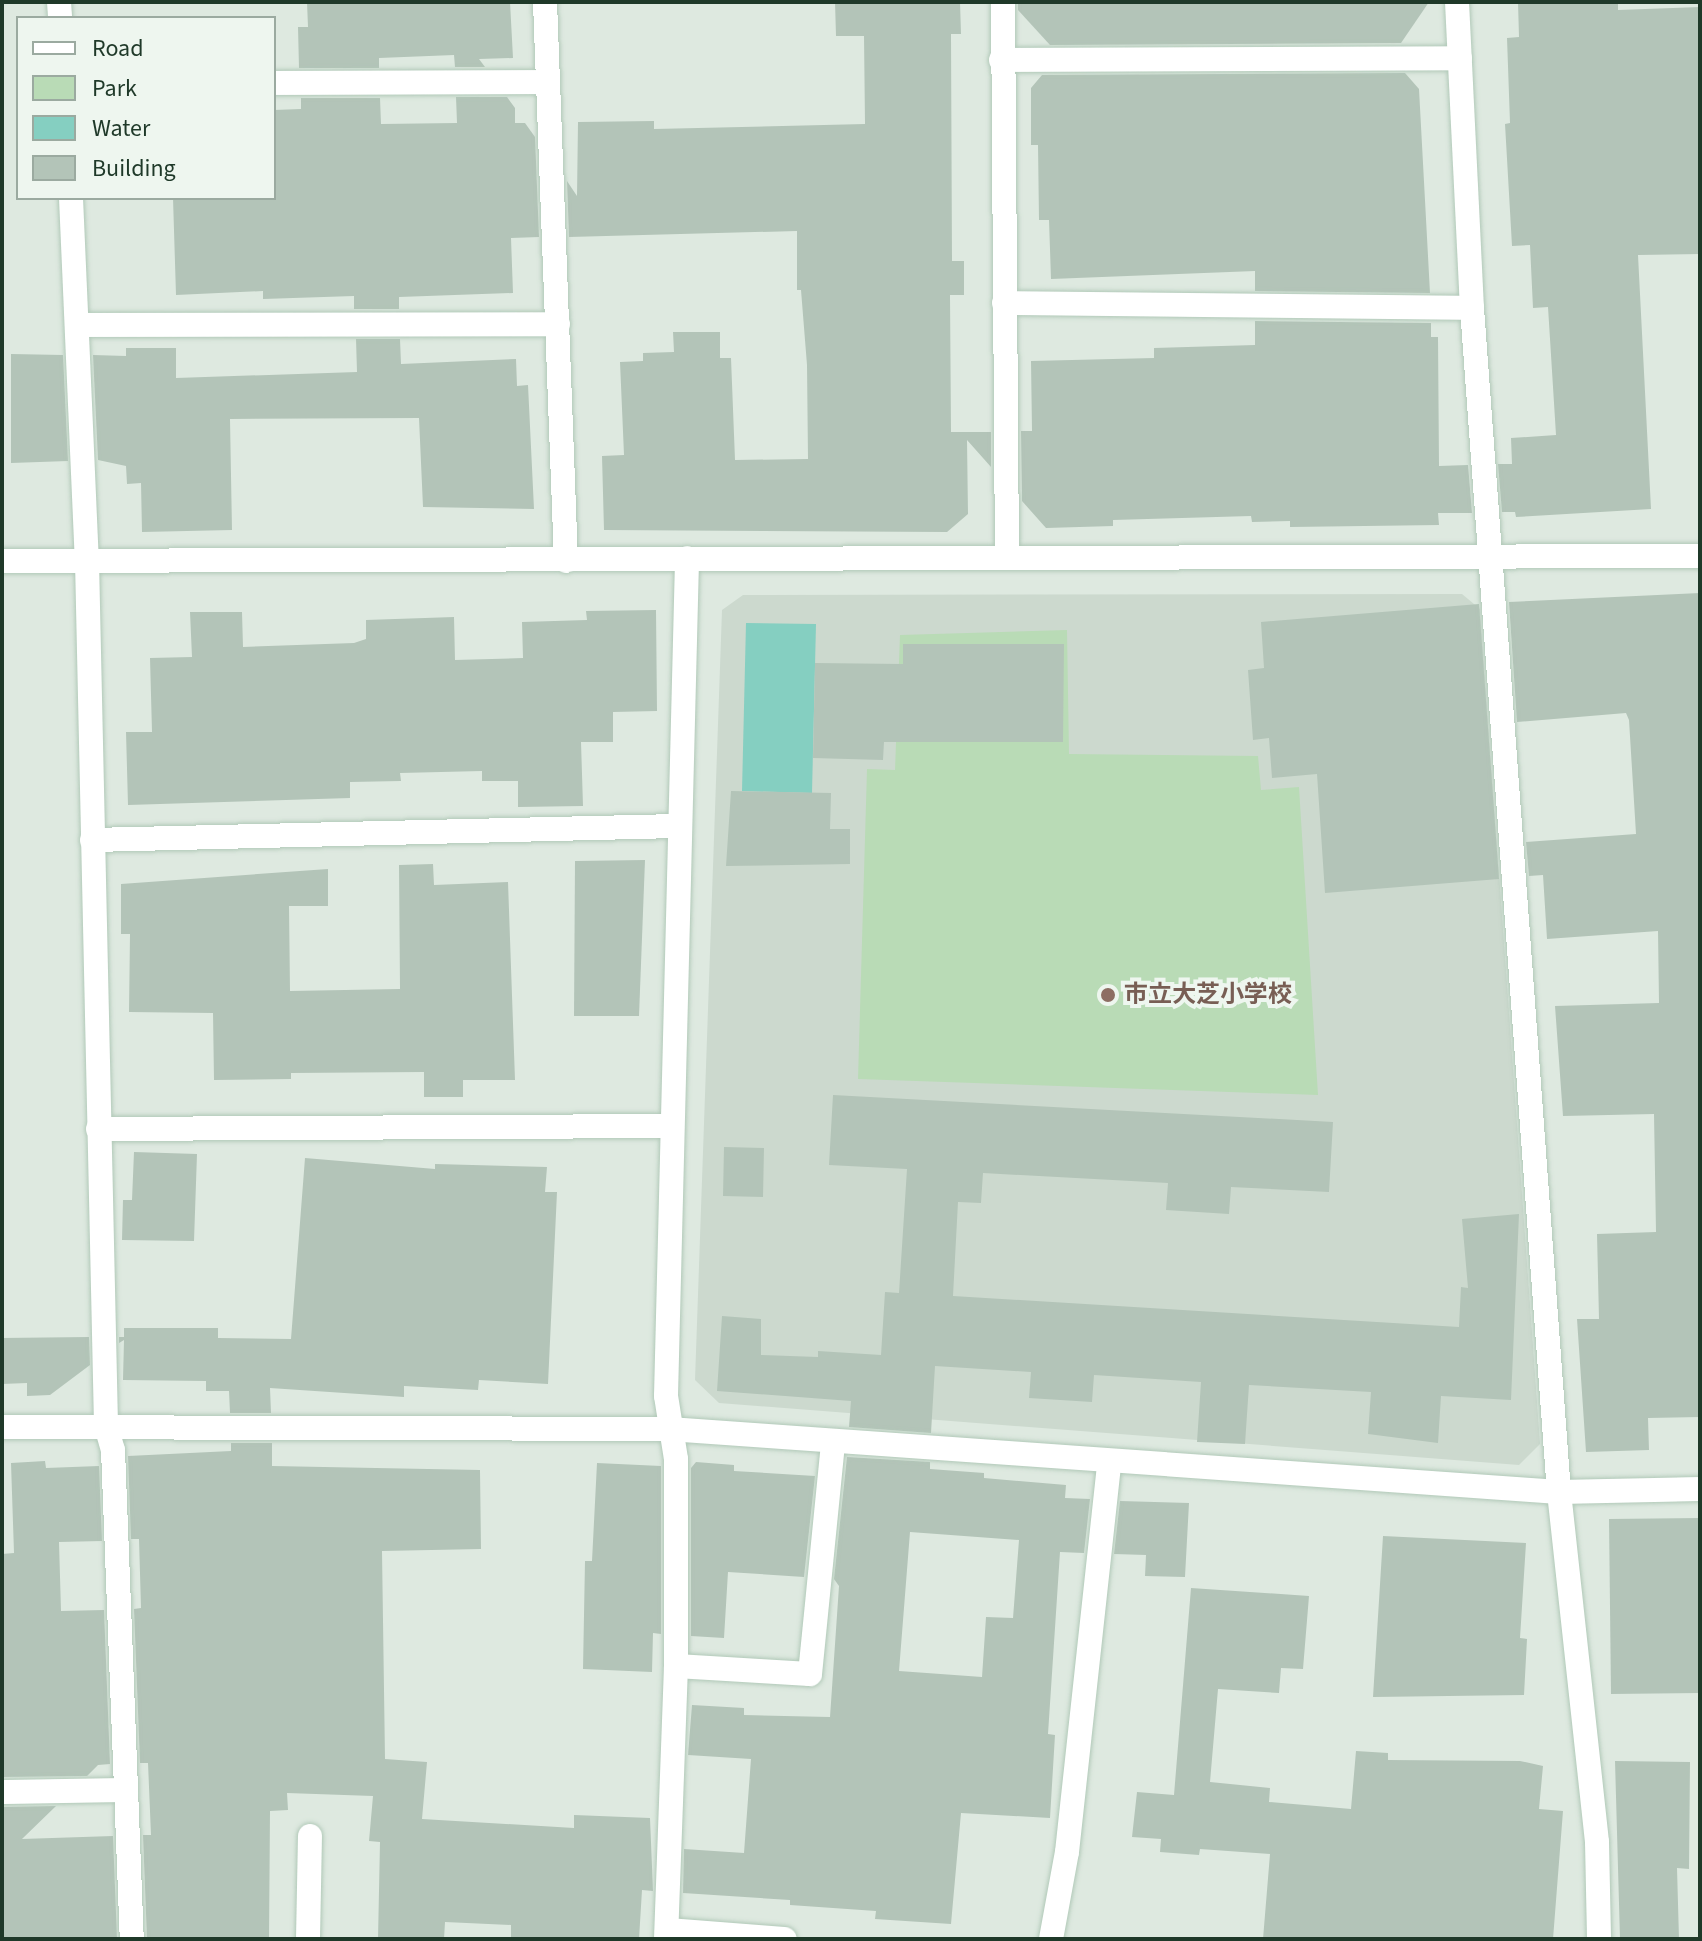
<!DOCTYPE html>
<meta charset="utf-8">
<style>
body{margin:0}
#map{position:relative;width:1702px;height:1941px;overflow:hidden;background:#dee9e0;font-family:"Source Sans 3","Noto Sans JP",sans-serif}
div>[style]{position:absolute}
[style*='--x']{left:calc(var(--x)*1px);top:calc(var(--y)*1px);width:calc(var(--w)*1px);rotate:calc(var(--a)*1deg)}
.built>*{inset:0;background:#ccd9ce}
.green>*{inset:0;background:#b9dbb6}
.water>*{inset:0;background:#85cfc1}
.building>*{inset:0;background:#b3c4b8}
.roads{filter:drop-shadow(0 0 2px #b1c9b8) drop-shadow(0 0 2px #b1c9b8)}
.street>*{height:24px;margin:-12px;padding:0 12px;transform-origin:12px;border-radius:12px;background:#fff}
.secondary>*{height:24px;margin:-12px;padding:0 12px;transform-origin:12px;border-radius:12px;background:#fff}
.dots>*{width:22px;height:22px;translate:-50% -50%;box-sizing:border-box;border:4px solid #eef6ef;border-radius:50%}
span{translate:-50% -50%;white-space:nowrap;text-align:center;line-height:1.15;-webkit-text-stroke:8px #eef6ef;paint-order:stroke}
.education-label{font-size:24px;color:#785e54;font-weight:700}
.left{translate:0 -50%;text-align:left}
.frame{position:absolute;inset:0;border:4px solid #1f3929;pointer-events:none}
.legend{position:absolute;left:16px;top:16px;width:260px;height:184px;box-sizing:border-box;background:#eef6ef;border:2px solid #9baaa0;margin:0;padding:10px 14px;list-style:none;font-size:24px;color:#1f3929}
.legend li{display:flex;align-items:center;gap:16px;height:40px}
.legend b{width:40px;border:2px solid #9baaa0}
</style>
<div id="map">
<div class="built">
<i style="clip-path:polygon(1462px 594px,1480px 609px,1540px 1444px,1519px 1465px,719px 1403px,695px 1380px,722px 610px,743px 595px)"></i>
</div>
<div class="green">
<i style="clip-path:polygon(1067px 630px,1069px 754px,1258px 756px,1261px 790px,1299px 787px,1318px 1095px,858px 1079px,867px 769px,895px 770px,900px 635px)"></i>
</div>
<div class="water">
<i style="clip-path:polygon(746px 623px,816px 624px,812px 793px,742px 791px)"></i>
</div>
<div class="building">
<i style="clip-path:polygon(307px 2px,510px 2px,513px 58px,479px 59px,485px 67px,455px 67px,454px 55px,379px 58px,379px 68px,299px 68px,298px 27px,308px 27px)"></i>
<i style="clip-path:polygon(835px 2px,960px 2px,961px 34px,951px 34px,952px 261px,964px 261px,964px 295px,950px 295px,951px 432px,991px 432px,991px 467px,967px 440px,968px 514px,947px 532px,604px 530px,602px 456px,624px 455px,620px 362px,643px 361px,643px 353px,674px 352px,673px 332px,720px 332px,720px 358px,731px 358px,735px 460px,808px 459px,807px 365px,801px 290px,797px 290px,797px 231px,569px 237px,567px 181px,577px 196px,578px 122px,654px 121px,654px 129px,865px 124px,864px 36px,836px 36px)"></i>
<i style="clip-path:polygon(1018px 2px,1429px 2px,1401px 43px,1050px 45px,1018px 10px)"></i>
<i style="clip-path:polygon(1518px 2px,1618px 2px,1618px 10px,1700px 7px,1700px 254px,1638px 255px,1651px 509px,1516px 517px,1515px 512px,1502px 512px,1498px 464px,1512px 464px,1511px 438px,1556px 435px,1548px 307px,1533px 308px,1530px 245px,1512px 246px,1505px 124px,1510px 123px,1507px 38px,1519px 37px)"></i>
<i style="clip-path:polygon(1405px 73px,1419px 89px,1430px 293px,1255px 291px,1255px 271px,1051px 279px,1049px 220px,1039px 220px,1038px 145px,1031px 145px,1031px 88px,1042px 75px)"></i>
<i style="clip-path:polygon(456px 97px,507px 97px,515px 108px,515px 123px,525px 123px,535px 137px,539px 237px,511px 238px,513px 293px,399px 297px,399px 309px,354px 309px,354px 296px,263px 299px,263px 291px,176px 295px,173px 198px,274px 198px,274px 110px,301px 109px,301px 98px,380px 98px,381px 124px,457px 123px)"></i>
<i style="clip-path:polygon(1255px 321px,1431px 323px,1431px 337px,1438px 337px,1439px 466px,1468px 465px,1472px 513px,1438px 513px,1439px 525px,1290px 527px,1290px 521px,1252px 522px,1251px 516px,1113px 520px,1113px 526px,1046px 528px,1022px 501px,1021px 431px,1032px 431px,1031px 361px,1154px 358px,1154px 348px,1255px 345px)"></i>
<i style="clip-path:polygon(356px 339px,400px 339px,401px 364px,516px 359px,517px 386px,528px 385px,534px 509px,423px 507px,419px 418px,230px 419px,232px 530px,142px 532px,141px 483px,127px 484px,126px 466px,98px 460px,93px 355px,126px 356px,126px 348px,176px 348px,176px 378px,357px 372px)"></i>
<i style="clip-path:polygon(11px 354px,63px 355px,68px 461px,11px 463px)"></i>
<i style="clip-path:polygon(1700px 593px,1700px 1417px,1648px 1418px,1649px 1450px,1586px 1452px,1577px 1319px,1599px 1319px,1597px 1234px,1656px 1232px,1654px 1114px,1563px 1116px,1555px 1006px,1659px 1003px,1658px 931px,1547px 939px,1543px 875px,1529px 876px,1526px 842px,1636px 834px,1629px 720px,1626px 713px,1517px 722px,1509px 602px)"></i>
<i style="clip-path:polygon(1479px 604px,1499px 879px,1325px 893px,1317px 774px,1272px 778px,1269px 738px,1253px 740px,1248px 670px,1264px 668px,1261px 622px)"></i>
<i style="clip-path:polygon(656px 610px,657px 711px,613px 712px,613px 742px,581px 742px,583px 806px,518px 807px,518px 781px,482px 781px,482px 771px,400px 773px,401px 781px,350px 782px,350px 798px,128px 805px,126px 732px,152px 732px,150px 658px,192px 657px,190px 612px,242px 612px,243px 647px,354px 643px,366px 639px,366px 620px,454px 617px,455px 660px,523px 658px,522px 622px,587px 620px,586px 611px)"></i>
<i style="clip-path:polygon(903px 644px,1064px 644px,1063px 742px,884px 742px,883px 760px,813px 758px,815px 663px,903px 664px)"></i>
<i style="clip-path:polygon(731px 791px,831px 793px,830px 829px,850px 829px,850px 864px,726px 866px)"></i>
<i style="clip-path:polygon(645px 860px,639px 1016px,574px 1016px,575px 861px)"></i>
<i style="clip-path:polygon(433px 864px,434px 885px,508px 882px,515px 1080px,463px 1080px,463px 1097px,424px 1097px,424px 1072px,291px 1073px,291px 1079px,214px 1080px,213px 1013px,129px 1012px,130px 934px,121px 934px,121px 884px,328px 869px,328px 906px,289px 906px,290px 991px,400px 989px,399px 865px)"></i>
<i style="clip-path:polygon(833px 1095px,1333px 1122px,1329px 1192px,1231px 1187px,1229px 1214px,1166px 1210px,1168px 1183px,983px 1173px,981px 1203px,958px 1202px,953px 1296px,1459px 1327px,1461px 1287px,1468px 1288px,1462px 1219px,1519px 1214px,1511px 1400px,1441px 1396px,1438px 1443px,1368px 1434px,1371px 1392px,1249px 1385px,1245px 1444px,1197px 1442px,1201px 1382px,1094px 1375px,1092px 1402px,1029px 1398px,1031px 1372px,935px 1366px,931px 1433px,849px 1427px,851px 1401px,717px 1391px,722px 1316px,761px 1319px,761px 1355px,818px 1357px,818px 1351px,881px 1355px,885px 1292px,899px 1293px,907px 1169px,829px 1165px)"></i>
<i style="clip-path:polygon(724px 1147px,764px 1148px,763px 1197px,723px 1196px)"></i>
<i style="clip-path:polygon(134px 1152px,197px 1154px,194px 1241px,122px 1240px,123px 1200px,132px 1200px)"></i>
<i style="clip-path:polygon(305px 1158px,435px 1169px,435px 1164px,547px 1167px,545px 1192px,557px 1192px,548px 1384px,479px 1380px,478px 1390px,404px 1386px,404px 1397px,270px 1388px,271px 1413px,230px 1413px,229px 1391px,206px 1391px,206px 1381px,123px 1380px,124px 1340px,119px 1343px,119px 1337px,124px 1337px,124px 1328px,218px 1328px,218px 1338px,291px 1339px)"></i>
<i style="clip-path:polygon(89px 1337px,90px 1365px,50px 1395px,27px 1396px,27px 1383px,2px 1384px,2px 1338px)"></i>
<i style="clip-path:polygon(231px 1443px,272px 1443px,272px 1466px,480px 1470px,481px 1549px,382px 1551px,385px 1759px,427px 1762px,422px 1819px,574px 1828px,574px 1815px,650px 1818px,653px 1891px,642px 1890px,639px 1939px,511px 1937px,511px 1925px,445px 1922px,444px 1939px,378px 1939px,380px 1842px,369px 1841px,373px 1796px,287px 1793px,288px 1810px,270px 1811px,269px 1939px,147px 1939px,143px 1835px,151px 1835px,148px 1763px,140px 1763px,134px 1609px,141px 1608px,139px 1539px,131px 1539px,128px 1456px,231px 1451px)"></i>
<i style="clip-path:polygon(evenodd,847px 1457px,930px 1462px,930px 1469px,984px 1473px,984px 1478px,1066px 1485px,1065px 1498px,1090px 1499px,1084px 1553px,1060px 1552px,1048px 1734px,1055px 1735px,1050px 1818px,961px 1813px,951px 1924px,875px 1919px,876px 1911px,790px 1905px,790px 1900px,683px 1893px,684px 1849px,744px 1853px,751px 1759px,688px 1755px,692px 1705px,744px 1708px,744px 1715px,830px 1717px,839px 1586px,834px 1579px,847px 1457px,910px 1532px,1019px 1540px,1013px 1618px,986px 1617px,982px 1677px,899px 1671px,910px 1532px)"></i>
<i style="clip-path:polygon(45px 1461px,46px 1468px,99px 1466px,102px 1541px,59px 1542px,61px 1611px,104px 1610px,110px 1764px,98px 1765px,87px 1776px,2px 1777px,2px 1554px,14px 1553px,11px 1463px)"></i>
<i style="clip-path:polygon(696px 1462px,734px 1465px,734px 1471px,815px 1476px,804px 1577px,728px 1572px,724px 1638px,691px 1636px,691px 1468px)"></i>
<i style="clip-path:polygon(597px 1463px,661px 1466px,661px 1634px,653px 1633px,652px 1672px,583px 1669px,585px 1561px,592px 1561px)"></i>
<i style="clip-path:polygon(1120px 1501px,1189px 1503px,1185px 1577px,1145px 1576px,1146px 1555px,1114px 1554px)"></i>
<i style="clip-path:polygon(1700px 1518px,1700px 1693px,1611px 1694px,1609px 1519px)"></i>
<i style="clip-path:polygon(1383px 1536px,1526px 1543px,1520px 1638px,1527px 1639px,1524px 1695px,1373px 1697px)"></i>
<i style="clip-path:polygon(1191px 1588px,1309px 1596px,1303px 1669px,1281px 1668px,1279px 1693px,1218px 1689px,1210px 1782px,1270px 1788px,1269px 1802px,1351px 1809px,1356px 1751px,1388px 1753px,1388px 1760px,1520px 1761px,1543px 1766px,1539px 1809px,1563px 1811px,1553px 1939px,1263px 1939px,1270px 1854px,1200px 1849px,1199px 1855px,1160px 1852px,1161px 1839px,1132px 1837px,1137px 1792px,1174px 1795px)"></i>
<i style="clip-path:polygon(1615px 1761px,1690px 1762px,1689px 1869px,1677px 1868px,1679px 1939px,1620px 1939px)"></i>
<i style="clip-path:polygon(56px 1806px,22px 1839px,113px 1836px,117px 1939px,2px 1939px,2px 1807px)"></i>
</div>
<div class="roads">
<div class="street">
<i style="--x:59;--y:2;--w:16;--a:86"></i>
<i style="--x:545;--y:2;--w:559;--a:87.85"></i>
<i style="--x:1003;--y:2;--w:555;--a:89.59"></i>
<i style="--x:1457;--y:2;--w:306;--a:87.2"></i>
<i style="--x:1472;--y:308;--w:1187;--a:85.8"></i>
<i style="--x:1559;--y:1492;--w:352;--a:83.8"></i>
<i style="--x:1597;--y:1842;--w:97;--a:88.8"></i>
<i style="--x:1001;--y:60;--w:459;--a:-0.2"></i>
<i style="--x:274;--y:83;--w:274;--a:-0.2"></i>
<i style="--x:71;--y:198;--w:363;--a:87.5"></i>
<i style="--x:87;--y:561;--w:865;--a:88.74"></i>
<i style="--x:106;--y:1426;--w:25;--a:74"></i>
<i style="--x:113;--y:1450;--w:489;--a:87.8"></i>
<i style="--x:1004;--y:303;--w:468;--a:0.6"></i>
<i style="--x:78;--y:325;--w:480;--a:-0.1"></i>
<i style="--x:92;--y:840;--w:587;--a:-1.37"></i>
<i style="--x:98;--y:1129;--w:573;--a:-0.3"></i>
<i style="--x:2;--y:1427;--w:667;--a:0.17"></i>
<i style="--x:669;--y:1429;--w:892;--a:4.05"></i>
<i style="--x:1559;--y:1492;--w:141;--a:-1.2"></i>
<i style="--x:676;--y:1666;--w:134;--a:3.4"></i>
<i style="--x:810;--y:1674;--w:233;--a:-84.3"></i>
<i style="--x:2;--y:1792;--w:124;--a:-0.9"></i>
<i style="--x:667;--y:1930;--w:118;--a:4.4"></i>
<i style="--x:308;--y:1939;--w:103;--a:-88.9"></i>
<i style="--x:666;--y:1939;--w:273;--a:-87.9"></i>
<i style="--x:676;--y:1666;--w:207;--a:-90"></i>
<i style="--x:676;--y:1459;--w:64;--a:-99"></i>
<i style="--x:666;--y:1396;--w:838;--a:-88.56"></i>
<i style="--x:1051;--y:1939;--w:88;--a:-79.6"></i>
<i style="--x:1067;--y:1852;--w:390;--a:-83.8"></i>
</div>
<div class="secondary">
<i style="--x:2;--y:561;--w:1698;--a:-0.17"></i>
</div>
</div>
<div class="dots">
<i style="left:1108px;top:995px;background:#8d6e63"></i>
</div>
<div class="education-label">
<span class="left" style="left:1124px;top:995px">市立大芝小学校</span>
</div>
<div class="frame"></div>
<ul class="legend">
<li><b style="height:10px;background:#fff"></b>Road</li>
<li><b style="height:22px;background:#b9dbb6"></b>Park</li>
<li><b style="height:22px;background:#85cfc1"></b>Water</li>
<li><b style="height:22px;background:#b3c4b8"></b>Building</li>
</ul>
</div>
